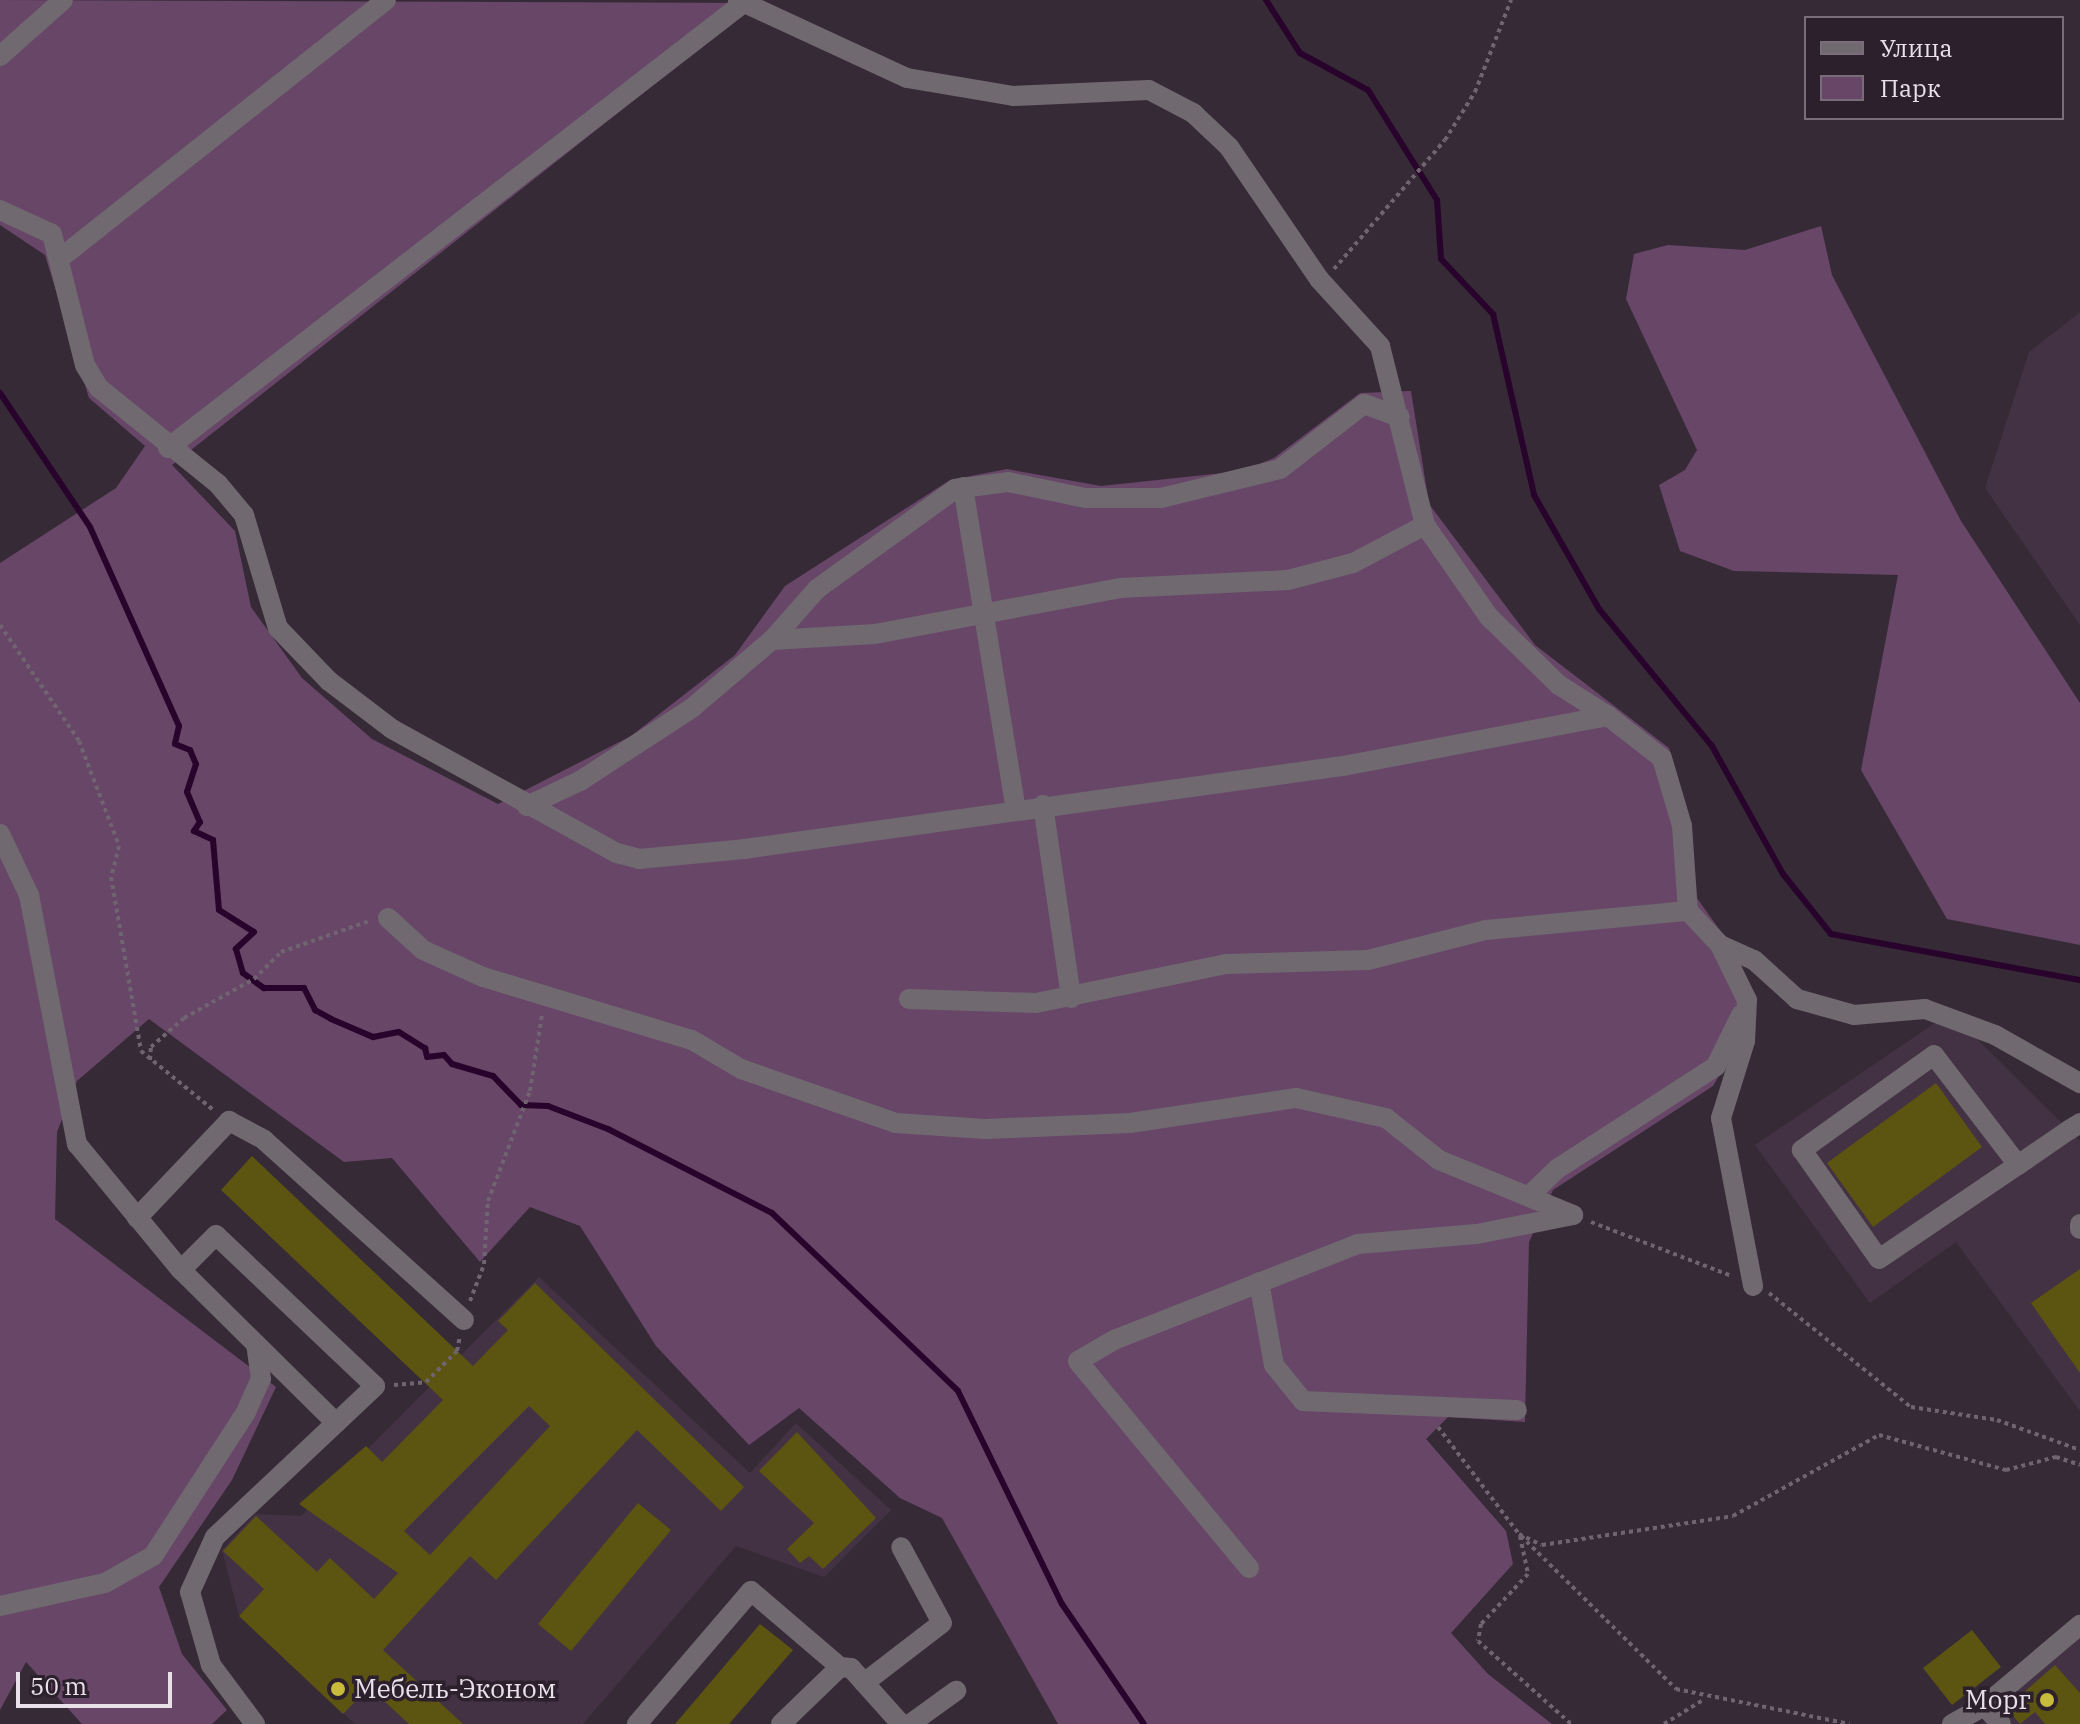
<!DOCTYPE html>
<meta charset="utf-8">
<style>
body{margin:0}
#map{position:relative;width:2080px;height:1724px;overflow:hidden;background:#372a37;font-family:"IBM Plex Serif",serif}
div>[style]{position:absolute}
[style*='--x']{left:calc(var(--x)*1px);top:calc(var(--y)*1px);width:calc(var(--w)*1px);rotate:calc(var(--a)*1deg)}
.built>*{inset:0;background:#433243}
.green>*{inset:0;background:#674668}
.stream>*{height:6px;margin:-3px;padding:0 3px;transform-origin:3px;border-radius:3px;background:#28032b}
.building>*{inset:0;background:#5c5411}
.path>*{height:4px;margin-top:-2px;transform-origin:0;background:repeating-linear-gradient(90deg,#6f646f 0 4px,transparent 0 8px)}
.minor>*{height:20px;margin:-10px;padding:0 10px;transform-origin:10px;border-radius:10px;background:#706970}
.dots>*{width:22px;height:22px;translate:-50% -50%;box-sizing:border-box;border:4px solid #2d202d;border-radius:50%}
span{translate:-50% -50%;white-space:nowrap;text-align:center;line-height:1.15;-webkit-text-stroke:7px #2d202d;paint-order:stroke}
.poi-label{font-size:26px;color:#e9e0e9}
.left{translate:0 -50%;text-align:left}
.right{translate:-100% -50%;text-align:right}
.legend{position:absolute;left:1804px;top:16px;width:260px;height:104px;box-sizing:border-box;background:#2d202d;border:2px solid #786d78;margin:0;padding:10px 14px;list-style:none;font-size:24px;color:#e9e0e9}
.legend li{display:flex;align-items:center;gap:16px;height:40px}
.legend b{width:40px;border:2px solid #786d78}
.scale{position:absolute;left:16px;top:1672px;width:156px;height:36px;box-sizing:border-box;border:4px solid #e9e0e9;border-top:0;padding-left:10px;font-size:24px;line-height:28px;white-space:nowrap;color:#e9e0e9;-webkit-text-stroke:6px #2d202d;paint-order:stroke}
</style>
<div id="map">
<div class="built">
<i style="clip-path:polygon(2080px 312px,2080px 625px,1985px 488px,2029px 352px)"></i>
<i style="clip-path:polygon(1935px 1023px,1973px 1035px,2080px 1141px,2080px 1411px,1956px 1242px,1870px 1303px,1755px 1145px)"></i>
<i style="clip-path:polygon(539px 1277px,750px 1473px,796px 1423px,891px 1510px,824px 1577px,736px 1546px,583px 1724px,355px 1724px,239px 1616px,222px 1550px,255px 1514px,301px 1516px)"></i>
<i style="clip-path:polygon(2080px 1633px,2080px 1724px,1982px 1724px,2014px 1686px)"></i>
</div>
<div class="green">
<i style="clip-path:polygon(0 0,757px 3px,172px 465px,235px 531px,251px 607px,302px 678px,372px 739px,498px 804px,631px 736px,735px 655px,785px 586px,950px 480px,1007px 469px,1101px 486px,1242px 471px,1274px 458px,1360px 393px,1411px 391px,1429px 504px,1535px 645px,1669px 748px,1688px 815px,1694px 894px,1727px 940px,1756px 1013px,1713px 1086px,1553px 1190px,1529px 1242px,1525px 1422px,1448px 1417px,1426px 1439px,1506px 1531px,1513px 1564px,1451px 1633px,1488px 1674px,1552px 1724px,1058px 1724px,942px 1518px,900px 1498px,799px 1408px,749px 1445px,656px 1346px,580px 1226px,530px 1207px,480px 1262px,392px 1158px,344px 1162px,149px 1019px,77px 1081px,57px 1132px,55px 1219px,276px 1387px,232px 1480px,159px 1587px,182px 1654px,227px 1710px,212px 1724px,82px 1724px,26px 1662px,0 1710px,0 563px,116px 488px,145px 446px,89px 398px,45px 255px,0 225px)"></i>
<i style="clip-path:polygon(1821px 226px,1832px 275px,1961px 521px,2080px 703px,2080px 945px,1947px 919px,1861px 770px,1898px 575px,1734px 571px,1680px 551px,1659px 485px,1685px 470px,1697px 450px,1626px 299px,1634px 254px,1668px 245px,1745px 250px)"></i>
</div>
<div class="stream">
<i style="--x:1266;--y:0;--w:63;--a:57.3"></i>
<i style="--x:1300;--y:53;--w:77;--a:28.6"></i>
<i style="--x:1368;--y:90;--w:130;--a:57.9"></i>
<i style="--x:1437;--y:200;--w:59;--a:86.1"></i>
<i style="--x:1441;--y:259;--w:76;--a:46.6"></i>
<i style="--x:1493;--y:314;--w:186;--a:77.2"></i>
<i style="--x:1534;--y:495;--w:131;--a:60.3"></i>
<i style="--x:1599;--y:609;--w:178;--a:50.5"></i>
<i style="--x:1712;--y:746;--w:146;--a:61"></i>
<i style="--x:1783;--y:874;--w:77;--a:51.3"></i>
<i style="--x:1831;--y:934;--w:253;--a:10.5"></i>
<i style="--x:0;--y:393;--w:161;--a:56.1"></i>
<i style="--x:90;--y:527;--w:218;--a:65.9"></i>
<i style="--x:179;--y:726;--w:18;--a:103"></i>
<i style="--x:175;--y:744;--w:16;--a:22"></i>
<i style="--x:190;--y:750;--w:15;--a:67"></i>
<i style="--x:196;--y:764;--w:29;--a:108"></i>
<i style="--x:187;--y:792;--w:33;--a:67"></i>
<i style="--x:200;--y:822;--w:11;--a:124"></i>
<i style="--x:194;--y:831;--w:21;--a:25"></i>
<i style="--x:213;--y:840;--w:70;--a:85.1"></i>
<i style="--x:219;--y:910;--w:41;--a:32.2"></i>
<i style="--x:254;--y:932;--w:25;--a:137"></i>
<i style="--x:236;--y:949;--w:25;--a:74"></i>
<i style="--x:243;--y:973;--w:26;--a:36"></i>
<i style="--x:264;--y:988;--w:40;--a:0"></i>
<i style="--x:304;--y:988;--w:25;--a:63"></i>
<i style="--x:315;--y:1010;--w:18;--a:29"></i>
<i style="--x:331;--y:1019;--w:46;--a:23.2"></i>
<i style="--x:373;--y:1037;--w:26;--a:-11"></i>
<i style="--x:399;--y:1032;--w:31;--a:32"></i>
<i style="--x:425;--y:1048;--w:9;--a:77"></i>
<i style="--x:427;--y:1057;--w:17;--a:-7"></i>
<i style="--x:444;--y:1055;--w:12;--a:48"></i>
<i style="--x:452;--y:1064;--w:43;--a:16.3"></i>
<i style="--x:493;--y:1076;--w:40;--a:46"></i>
<i style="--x:521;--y:1105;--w:27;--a:2"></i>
<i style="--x:548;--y:1106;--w:64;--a:21"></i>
<i style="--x:608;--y:1129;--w:184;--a:27.1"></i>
<i style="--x:772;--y:1213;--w:257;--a:43.7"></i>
<i style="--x:958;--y:1391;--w:237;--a:64"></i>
<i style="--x:1062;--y:1604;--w:145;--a:55.7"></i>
</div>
<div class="building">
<i style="clip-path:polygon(1936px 1083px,1982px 1147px,1873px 1227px,1827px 1163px)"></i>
<i style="clip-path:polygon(evenodd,252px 1156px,473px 1366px,508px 1330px,498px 1321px,535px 1283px,744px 1487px,721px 1511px,637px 1430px,496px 1580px,470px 1556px,383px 1650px,463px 1724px,409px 1724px,369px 1687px,343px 1714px,239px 1616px,264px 1589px,223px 1551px,256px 1516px,317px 1572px,330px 1558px,374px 1599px,398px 1573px,299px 1504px,366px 1446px,382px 1462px,443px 1400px,221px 1190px,252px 1156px,529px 1406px,550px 1426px,430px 1555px,404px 1531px,529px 1406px)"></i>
<i style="clip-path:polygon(2080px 1269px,2080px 1373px,2031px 1303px)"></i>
<i style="clip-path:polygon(797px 1432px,876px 1518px,823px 1569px,809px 1556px,800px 1563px,787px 1549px,814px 1523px,759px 1471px)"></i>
<i style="clip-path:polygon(638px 1503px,671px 1530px,571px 1651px,538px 1624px)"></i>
<i style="clip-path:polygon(760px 1624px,793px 1650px,729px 1724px,675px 1724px)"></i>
<i style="clip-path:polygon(1972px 1630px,2001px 1667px,1952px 1705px,1923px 1668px)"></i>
<i style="clip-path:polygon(2055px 1665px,2080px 1693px,2080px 1724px,2045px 1724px,2035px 1712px,2020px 1724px,2006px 1708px)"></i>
</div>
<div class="path">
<i style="--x:1334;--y:269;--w:170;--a:-49.3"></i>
<i style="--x:1445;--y:140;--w:57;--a:-58"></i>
<i style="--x:1475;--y:92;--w:99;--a:-68.6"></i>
<i style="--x:0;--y:625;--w:140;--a:55.7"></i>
<i style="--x:79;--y:741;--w:112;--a:69.1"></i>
<i style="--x:119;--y:846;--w:32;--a:104"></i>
<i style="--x:111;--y:877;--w:177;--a:80.2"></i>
<i style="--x:141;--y:1051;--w:92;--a:39.2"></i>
<i style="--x:150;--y:1060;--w:13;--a:-86"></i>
<i style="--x:151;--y:1047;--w:44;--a:-41.3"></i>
<i style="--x:184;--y:1018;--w:80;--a:-29.1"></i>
<i style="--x:254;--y:979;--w:38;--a:-45"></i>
<i style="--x:281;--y:952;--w:93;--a:-19.4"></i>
<i style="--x:1591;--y:1222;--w:151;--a:21"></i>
<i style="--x:1769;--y:1293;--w:182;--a:38.8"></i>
<i style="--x:1911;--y:1407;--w:87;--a:8.6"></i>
<i style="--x:1997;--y:1420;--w:88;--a:19.9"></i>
<i style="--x:470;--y:1301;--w:40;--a:-69"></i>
<i style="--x:484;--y:1264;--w:63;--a:-86.4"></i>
<i style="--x:488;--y:1201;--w:118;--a:-69.1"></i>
<i style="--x:530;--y:1091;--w:78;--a:-81.1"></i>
<i style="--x:394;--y:1385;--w:32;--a:-5"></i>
<i style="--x:426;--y:1382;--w:44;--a:-45"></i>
<i style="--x:457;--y:1351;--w:15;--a:-79"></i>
<i style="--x:1438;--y:1427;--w:134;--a:52.9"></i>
<i style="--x:1519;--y:1534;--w:25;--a:26"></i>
<i style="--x:1542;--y:1545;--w:193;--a:-8.6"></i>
<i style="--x:1733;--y:1516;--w:167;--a:-29"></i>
<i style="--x:1879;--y:1435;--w:132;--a:15.4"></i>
<i style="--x:2006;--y:1470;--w:52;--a:-14.6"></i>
<i style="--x:2056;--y:1457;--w:25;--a:18"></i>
<i style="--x:1520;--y:1536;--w:39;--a:78"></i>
<i style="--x:1528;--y:1574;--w:69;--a:133.2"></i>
<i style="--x:1481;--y:1624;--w:17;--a:100"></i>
<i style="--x:1478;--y:1641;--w:125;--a:41.7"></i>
<i style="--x:1521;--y:1536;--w:218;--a:44.6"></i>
<i style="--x:1676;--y:1689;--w:177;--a:11.4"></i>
<i style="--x:1664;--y:1724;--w:46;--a:-31.6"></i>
</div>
<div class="minor">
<i style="--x:738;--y:0;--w:186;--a:24.8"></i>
<i style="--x:907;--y:78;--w:108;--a:9.6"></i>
<i style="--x:1013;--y:96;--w:136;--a:-2.5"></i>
<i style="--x:1149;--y:90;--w:50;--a:27.6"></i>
<i style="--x:1193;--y:113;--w:50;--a:43.4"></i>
<i style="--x:1229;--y:147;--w:160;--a:55.7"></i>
<i style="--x:1319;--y:279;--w:91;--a:47.7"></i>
<i style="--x:1380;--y:346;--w:185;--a:75.9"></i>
<i style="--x:0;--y:56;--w:84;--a:-41.6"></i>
<i style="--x:0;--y:210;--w:57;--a:24.8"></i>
<i style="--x:52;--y:234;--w:135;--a:75.9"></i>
<i style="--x:85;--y:365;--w:27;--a:59"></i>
<i style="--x:99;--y:388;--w:153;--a:38.9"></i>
<i style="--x:218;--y:484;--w:40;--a:50"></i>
<i style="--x:244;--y:515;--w:118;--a:73.3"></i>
<i style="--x:278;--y:628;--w:74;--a:46.1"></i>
<i style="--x:329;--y:681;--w:79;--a:37.3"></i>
<i style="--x:392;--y:729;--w:257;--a:28.9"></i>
<i style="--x:617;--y:853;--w:23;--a:15"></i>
<i style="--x:639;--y:859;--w:105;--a:-5.4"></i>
<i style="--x:744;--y:849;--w:605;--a:-7.89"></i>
<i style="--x:1343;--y:766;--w:270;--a:-10.7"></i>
<i style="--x:1608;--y:716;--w:68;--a:37.9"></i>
<i style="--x:1662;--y:758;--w:71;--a:73.6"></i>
<i style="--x:1682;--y:826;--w:85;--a:86"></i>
<i style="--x:1688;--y:911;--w:47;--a:46.7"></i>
<i style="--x:1720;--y:945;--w:61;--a:63.9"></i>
<i style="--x:1747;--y:1000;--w:41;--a:92.8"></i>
<i style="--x:1745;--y:1041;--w:81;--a:107.3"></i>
<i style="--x:1721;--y:1118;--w:171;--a:79.2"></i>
<i style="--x:63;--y:256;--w:412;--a:-38.4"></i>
<i style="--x:168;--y:448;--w:726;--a:-37.72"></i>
<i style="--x:963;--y:487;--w:326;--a:80.7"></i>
<i style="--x:772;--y:640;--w:103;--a:-3.3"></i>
<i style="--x:875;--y:634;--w:249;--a:-10.6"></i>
<i style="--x:1120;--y:588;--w:168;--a:-2.7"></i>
<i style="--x:1288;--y:580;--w:67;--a:-14.7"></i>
<i style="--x:1353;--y:563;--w:81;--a:-27.8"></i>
<i style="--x:1425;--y:525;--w:112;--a:55.2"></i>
<i style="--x:1489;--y:617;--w:98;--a:44.2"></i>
<i style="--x:1559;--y:685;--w:58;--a:32.3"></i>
<i style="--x:1043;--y:805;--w:195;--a:81.7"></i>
<i style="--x:527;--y:806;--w:59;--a:-25.3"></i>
<i style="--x:580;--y:781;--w:134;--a:-33.1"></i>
<i style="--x:692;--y:708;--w:105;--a:-40.4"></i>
<i style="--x:772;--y:640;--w:68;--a:-48.6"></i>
<i style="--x:817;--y:589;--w:170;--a:-35.9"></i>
<i style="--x:955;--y:489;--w:53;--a:-7.5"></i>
<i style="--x:1008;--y:482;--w:79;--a:11.7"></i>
<i style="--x:1085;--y:498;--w:76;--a:0"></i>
<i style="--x:1161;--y:498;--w:122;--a:-13.7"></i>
<i style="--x:1280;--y:469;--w:106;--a:-37.7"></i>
<i style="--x:1364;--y:404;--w:38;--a:20"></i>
<i style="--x:0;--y:834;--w:68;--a:64.6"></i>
<i style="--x:29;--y:895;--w:254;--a:79.1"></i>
<i style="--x:77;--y:1144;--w:163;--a:50.5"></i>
<i style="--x:388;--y:918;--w:47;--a:42.4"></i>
<i style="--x:423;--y:950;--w:66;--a:24.2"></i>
<i style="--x:483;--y:977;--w:218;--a:16.8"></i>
<i style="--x:692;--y:1040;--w:57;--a:30.6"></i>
<i style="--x:741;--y:1069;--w:164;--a:19.2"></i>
<i style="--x:896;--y:1123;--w:89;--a:3.9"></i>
<i style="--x:985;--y:1129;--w:145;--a:-2.4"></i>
<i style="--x:1130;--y:1123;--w:168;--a:-8.6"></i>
<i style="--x:1296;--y:1098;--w:92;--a:12.5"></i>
<i style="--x:1386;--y:1118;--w:68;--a:38.4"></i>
<i style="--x:1439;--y:1160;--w:145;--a:22.3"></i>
<i style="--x:1720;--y:945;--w:37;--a:24"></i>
<i style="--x:1754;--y:960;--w:58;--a:42.2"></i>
<i style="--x:1797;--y:999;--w:59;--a:15.7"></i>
<i style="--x:1854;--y:1015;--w:71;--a:-4.8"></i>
<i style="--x:1925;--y:1009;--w:75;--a:20.4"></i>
<i style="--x:1995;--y:1035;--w:98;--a:29.5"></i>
<i style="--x:909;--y:999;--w:127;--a:1.8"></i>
<i style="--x:1036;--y:1003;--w:194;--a:-11.6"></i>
<i style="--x:1226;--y:964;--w:142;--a:-1.6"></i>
<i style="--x:1368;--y:960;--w:122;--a:-14.3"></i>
<i style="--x:1486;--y:930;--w:203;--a:-5.4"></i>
<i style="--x:2018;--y:1165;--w:138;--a:-127.4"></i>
<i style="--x:1934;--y:1055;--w:163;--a:144.3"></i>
<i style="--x:1802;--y:1150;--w:133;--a:54.8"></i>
<i style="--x:1879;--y:1259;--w:168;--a:-34.1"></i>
<i style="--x:2018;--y:1165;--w:62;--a:-34.5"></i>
<i style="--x:2069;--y:1130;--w:13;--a:-32"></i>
<i style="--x:1529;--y:1196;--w:39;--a:-44"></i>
<i style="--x:1557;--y:1169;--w:189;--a:-32.9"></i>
<i style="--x:1716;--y:1066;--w:57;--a:-63.9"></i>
<i style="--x:137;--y:1218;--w:134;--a:-46.5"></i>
<i style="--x:229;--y:1121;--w:40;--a:28"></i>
<i style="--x:264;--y:1140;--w:269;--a:42"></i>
<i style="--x:2080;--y:1224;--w:5;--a:90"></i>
<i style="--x:1259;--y:1282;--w:84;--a:79.8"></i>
<i style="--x:1274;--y:1365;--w:46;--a:51.1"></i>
<i style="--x:1303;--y:1401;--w:214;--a:2.4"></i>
<i style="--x:1249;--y:1568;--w:268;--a:-129.6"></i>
<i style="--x:1078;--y:1361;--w:42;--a:-30.3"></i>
<i style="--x:1114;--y:1340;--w:262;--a:-21.5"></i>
<i style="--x:1358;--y:1244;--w:119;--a:-4.8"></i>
<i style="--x:1477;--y:1234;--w:98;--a:-11.2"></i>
<i style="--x:0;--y:1606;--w:107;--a:-12.4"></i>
<i style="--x:105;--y:1583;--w:55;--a:-29.4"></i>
<i style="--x:153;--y:1556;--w:171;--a:-57.1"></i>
<i style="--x:246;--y:1412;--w:36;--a:-66"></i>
<i style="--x:261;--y:1379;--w:35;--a:-98"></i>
<i style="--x:864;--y:1683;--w:98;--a:-37.6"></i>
<i style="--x:942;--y:1623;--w:86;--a:-118.3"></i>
<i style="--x:255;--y:1724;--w:74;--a:-126.7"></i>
<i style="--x:211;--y:1665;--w:76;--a:-106"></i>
<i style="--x:190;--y:1592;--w:60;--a:-65.6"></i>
<i style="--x:215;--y:1537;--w:220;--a:-43.3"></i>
<i style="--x:375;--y:1386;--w:219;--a:-136.5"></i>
<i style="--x:216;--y:1235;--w:49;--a:135"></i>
<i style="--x:181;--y:1270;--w:218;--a:44.6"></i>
<i style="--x:637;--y:1724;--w:175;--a:-49.4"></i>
<i style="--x:751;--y:1591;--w:117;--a:40.5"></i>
<i style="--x:840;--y:1667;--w:11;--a:5"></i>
<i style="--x:851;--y:1668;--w:75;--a:48.2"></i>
<i style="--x:781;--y:1724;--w:82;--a:-44"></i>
<i style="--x:910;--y:1724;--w:57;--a:-35.7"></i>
<i style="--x:1952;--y:1724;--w:37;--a:-29"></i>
<i style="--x:2001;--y:1724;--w:25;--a:-133"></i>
<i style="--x:1984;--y:1706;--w:126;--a:-40.2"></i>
</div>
<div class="dots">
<i style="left:338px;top:1689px;background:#c8bb3b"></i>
<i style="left:2047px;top:1700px;background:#c8bb3b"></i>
</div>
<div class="poi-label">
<span class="left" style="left:354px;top:1689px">Мебель-Эконом</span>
<span class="right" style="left:2031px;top:1700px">Морг</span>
</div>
<ul class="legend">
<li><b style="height:10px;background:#706970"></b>Улица</li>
<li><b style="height:22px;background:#674668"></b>Парк</li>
</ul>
<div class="scale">50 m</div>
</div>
